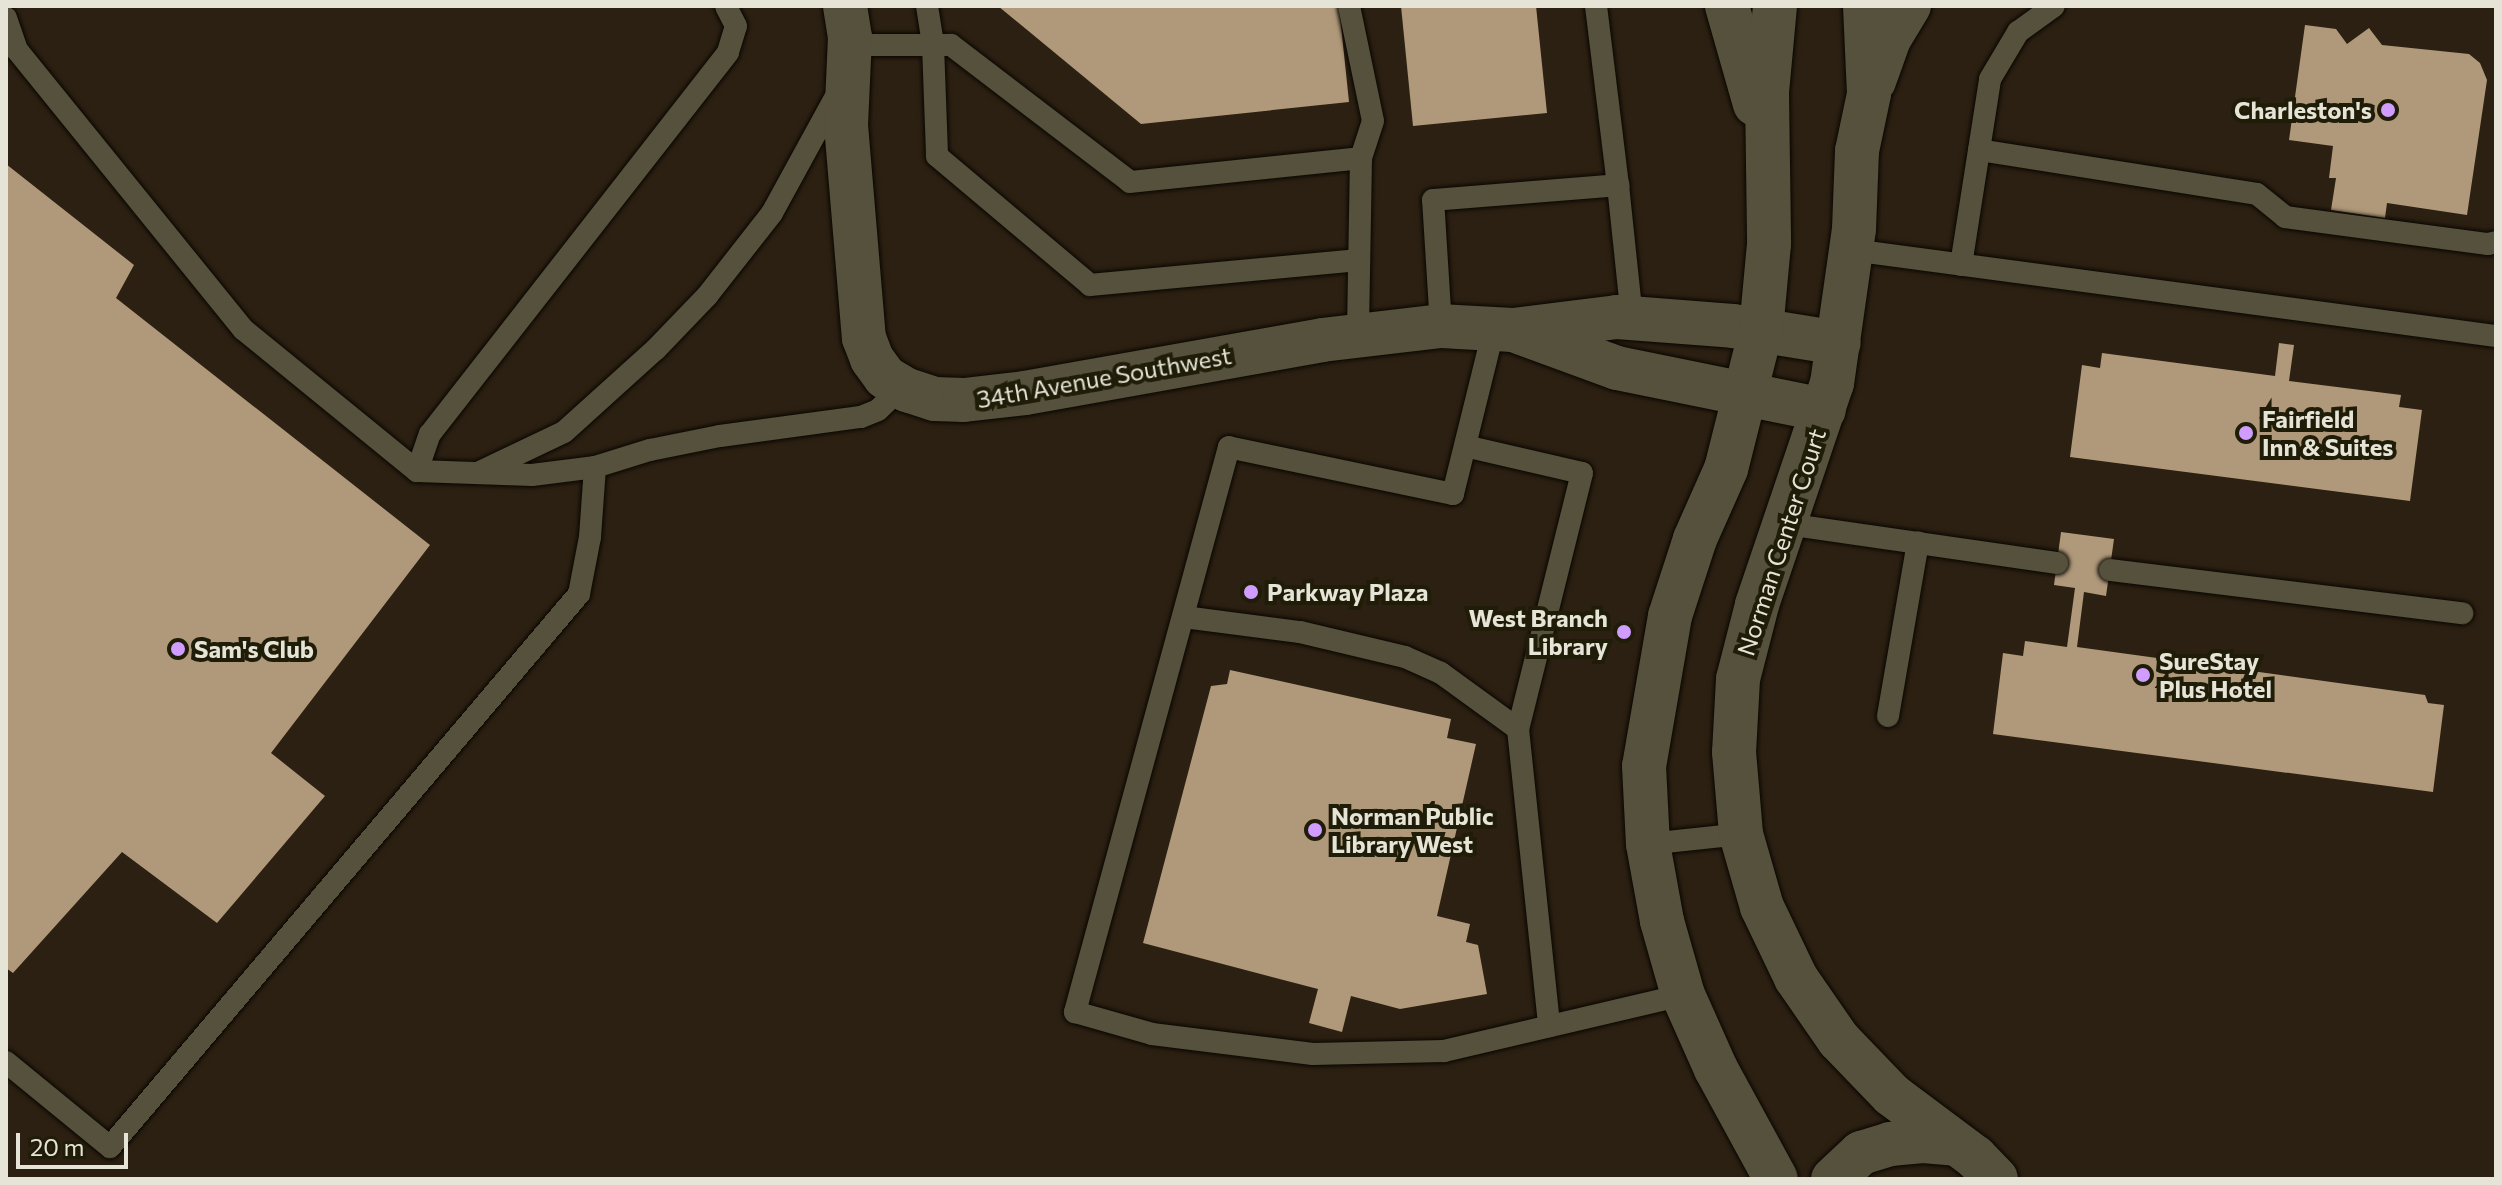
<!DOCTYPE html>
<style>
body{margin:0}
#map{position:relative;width:2502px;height:1185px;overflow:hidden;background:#1f1c08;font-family:Commissioner,sans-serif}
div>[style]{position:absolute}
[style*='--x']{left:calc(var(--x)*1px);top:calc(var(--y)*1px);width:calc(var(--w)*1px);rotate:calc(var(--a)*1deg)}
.commercial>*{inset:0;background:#2c2012}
.building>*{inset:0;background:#b0997a}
.roads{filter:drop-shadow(0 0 2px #090600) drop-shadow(0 0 2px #090600)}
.service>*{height:22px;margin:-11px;padding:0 11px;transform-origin:11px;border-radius:11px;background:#55513c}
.minor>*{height:44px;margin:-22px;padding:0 22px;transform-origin:22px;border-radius:22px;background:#55513c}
.tertiary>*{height:44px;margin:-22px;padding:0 22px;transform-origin:22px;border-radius:22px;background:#55513c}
.dots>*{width:22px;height:22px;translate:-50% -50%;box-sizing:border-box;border:4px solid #1f1c08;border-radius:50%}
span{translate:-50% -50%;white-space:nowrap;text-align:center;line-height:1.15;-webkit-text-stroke:8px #1f1c08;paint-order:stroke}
.poi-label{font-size:24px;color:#e6e4d7;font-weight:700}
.right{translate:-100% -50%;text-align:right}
.left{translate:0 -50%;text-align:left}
.street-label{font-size:24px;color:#e6e4d7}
.frame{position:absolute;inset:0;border:8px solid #e6e4d7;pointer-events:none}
.scale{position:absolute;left:16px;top:1133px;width:112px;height:36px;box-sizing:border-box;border:4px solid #e6e4d7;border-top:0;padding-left:10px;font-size:24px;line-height:28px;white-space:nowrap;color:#e6e4d7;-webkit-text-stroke:6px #1f1c08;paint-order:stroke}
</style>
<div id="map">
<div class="commercial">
<i style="clip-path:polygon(6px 6px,2496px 6px,2496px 1179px,6px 1179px)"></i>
</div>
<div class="building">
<i style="clip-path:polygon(998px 6px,1339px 6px,1349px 102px,1141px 124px)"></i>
<i style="clip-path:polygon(1401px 6px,1536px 6px,1547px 113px,1413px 126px)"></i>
<i style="clip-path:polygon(2305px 25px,2336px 29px,2347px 44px,2369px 28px,2382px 45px,2469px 54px,2480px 63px,2487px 80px,2467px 215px,2387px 203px,2385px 218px,2331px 210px,2336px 178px,2329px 178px,2333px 146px,2289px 140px)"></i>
<i style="clip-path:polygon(6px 164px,134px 265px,116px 298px,430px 545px,271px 753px,325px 796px,217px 923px,122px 852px,13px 973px,6px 968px)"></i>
<i style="clip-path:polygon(2279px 343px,2294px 345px,2289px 381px,2401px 395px,2399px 407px,2422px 410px,2410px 501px,2070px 457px,2082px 365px,2100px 368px,2102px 353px,2275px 376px)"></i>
<i style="clip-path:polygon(2061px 532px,2114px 539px,2106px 596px,2084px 592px,2077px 647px,2425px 695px,2428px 703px,2444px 705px,2433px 792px,1993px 734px,2003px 653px,2023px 656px,2025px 641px,2067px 647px,2075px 588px,2054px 585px)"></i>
<i style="clip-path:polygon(1230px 670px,1451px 719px,1447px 738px,1476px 744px,1437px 916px,1470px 924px,1466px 942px,1478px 945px,1487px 994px,1400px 1009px,1351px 996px,1342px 1032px,1309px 1023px,1318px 989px,1143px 943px,1211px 686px,1227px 684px)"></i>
</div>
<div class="roads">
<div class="service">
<i style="--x:927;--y:6;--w:39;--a:81"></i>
<i style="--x:933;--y:45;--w:111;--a:87.9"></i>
<i style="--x:937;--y:156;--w:200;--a:40.1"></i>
<i style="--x:1090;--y:285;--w:270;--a:-5.3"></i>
<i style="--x:1349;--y:6;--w:117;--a:78.2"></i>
<i style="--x:1373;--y:121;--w:39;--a:108"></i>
<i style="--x:1596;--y:6;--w:180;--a:83"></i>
<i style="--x:6;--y:18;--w:34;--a:71"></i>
<i style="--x:17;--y:50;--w:360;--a:51"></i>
<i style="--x:244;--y:330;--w:223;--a:39.2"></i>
<i style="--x:417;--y:471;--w:115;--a:2"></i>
<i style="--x:532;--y:475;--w:64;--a:-7.2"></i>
<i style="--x:595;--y:467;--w:58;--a:-17.2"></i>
<i style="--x:650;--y:450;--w:71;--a:-11.3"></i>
<i style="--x:720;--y:436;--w:142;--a:-7.7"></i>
<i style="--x:861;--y:417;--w:18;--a:-22"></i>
<i style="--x:878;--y:410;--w:33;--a:-44"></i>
<i style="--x:849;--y:45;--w:102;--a:0"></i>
<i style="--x:951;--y:45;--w:225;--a:37.4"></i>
<i style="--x:1130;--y:182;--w:232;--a:-5.9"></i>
<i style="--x:1361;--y:158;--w:178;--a:91"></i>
<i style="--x:1979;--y:150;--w:281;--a:9"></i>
<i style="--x:2257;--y:194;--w:36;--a:39"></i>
<i style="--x:2285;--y:217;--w:205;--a:7.6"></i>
<i style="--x:2488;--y:244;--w:8;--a:-14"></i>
<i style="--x:1852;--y:250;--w:650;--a:7.61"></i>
<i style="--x:1961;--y:265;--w:188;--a:-81.1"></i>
<i style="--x:1990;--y:79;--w:55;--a:-59.2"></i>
<i style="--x:2018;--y:32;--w:44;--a:-35.8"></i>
<i style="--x:1441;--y:326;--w:126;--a:-93.6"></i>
<i style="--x:1433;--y:200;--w:186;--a:-4.6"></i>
<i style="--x:1618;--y:185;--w:134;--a:84"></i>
<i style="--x:1494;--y:328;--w:171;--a:103.9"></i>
<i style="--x:1453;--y:494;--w:229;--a:-168.2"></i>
<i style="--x:1229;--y:447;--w:586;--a:105.25"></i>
<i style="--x:1075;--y:1012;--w:80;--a:15.9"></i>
<i style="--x:1152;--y:1034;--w:162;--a:7.1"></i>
<i style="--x:1313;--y:1054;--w:131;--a:-1.3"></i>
<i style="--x:1444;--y:1051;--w:245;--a:-13.2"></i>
<i style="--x:1465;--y:446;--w:120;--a:13"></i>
<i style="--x:1582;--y:473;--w:264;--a:104"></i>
<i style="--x:1518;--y:729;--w:299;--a:84"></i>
<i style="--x:417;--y:471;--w:39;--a:-71"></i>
<i style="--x:430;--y:434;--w:484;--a:-52"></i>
<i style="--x:728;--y:52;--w:27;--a:-73"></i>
<i style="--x:736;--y:26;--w:22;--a:-117"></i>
<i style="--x:480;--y:472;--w:93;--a:-25.5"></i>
<i style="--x:564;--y:432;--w:124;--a:-42.1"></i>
<i style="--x:656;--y:349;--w:74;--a:-46.1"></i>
<i style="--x:707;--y:296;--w:105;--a:-51.9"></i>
<i style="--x:772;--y:213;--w:141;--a:-61.3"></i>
<i style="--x:1786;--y:524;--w:274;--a:8.2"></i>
<i style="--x:2110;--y:570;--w:355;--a:7"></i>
<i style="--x:1184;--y:617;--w:117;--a:7.4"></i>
<i style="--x:1300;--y:632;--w:108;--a:13.4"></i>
<i style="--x:1405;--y:657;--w:39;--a:24"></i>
<i style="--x:1441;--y:673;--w:95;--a:36"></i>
<i style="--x:1888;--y:716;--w:176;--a:-80.2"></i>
<i style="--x:1648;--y:844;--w:94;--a:-6.1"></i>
<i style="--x:6;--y:1062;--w:134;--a:39.3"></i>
<i style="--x:110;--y:1147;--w:725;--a:-49.7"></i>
<i style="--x:579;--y:594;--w:58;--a:-79.1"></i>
<i style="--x:590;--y:537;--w:70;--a:-85.9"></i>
</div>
<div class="minor">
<i style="--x:845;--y:6;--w:31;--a:81"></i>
<i style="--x:850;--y:37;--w:88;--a:92.6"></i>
<i style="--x:846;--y:125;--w:214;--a:85.2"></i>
<i style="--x:864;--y:338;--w:22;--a:69"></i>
<i style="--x:872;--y:359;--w:22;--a:54"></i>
<i style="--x:885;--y:377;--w:26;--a:31"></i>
<i style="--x:907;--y:390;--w:29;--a:18"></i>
<i style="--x:935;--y:399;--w:29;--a:2"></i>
<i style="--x:964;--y:400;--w:61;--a:-6.5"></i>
<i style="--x:1025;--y:393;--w:302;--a:-10.1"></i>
<i style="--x:1322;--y:340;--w:120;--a:-6.7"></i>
<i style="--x:1441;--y:326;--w:72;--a:3.2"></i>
<i style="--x:1513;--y:330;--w:105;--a:-7.1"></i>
<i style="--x:1617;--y:317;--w:116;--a:4.4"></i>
<i style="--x:1733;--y:326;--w:107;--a:9.1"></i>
<i style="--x:1519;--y:332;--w:104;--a:20.2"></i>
<i style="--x:1617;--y:368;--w:211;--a:11.5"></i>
</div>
<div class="tertiary">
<i style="--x:1727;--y:6;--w:102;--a:74.1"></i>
<i style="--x:1775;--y:6;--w:87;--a:95.3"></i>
<i style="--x:1767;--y:93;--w:151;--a:89.2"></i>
<i style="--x:1769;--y:244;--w:86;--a:95.3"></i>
<i style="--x:1761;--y:330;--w:143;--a:104.1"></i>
<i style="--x:1726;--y:469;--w:77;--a:113.9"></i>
<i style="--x:1695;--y:539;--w:81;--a:108"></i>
<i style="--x:1670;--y:616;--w:152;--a:99.8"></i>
<i style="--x:1644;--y:766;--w:78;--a:87.1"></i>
<i style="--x:1648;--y:844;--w:78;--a:79.7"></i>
<i style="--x:1662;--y:921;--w:77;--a:74.2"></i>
<i style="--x:1683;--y:995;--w:81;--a:66"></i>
<i style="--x:1716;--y:1069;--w:125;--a:61.4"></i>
<i style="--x:1865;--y:6;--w:88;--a:87.4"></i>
<i style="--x:1869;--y:94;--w:58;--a:101.9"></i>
<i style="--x:1857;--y:151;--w:78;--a:92.2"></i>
<i style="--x:1854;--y:229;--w:156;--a:98.1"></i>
<i style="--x:1832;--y:383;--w:234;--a:108.7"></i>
<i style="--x:1757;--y:605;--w:76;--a:104.4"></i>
<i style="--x:1738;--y:679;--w:73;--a:93.1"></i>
<i style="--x:1734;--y:752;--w:82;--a:85.1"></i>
<i style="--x:1741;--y:834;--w:76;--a:74"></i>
<i style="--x:1762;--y:907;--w:79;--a:64.4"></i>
<i style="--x:1796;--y:978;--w:75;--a:55.3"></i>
<i style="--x:1839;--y:1040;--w:76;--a:46.1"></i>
<i style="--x:1892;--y:1095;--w:104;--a:36.8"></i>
<i style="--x:1975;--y:1157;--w:30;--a:46"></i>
<i style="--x:1874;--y:81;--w:45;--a:-70.3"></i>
<i style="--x:1889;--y:39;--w:39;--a:-59"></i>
<i style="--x:1833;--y:1179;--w:38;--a:-43"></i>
<i style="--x:1861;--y:1153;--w:30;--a:-17"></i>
<i style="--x:1890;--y:1144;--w:33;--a:-5"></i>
<i style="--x:1923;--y:1141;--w:33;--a:5"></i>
</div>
</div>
<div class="dots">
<i style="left:2388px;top:110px;background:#d09dff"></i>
<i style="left:2246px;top:433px;background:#d09dff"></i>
<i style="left:1251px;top:592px;background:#d09dff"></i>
<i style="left:1624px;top:632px;background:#d09dff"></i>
<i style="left:178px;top:649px;background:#d09dff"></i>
<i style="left:2143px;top:675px;background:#d09dff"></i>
<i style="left:1315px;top:830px;background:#d09dff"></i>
</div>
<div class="poi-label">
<span class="right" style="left:2372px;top:110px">Charleston's</span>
<span class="left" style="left:2262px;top:433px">Fairfield<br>Inn &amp; Suites</span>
<span class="left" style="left:1267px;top:592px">Parkway Plaza</span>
<span class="right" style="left:1608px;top:632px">West Branch<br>Library</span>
<span class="left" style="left:194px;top:649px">Sam's Club</span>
<span class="left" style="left:2159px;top:675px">SureStay<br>Plus Hotel</span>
<span class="left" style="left:1331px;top:830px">Norman Public<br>Library West</span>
</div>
<div class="street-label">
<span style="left:1104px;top:377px;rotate:-10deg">34th Avenue Southwest</span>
<span style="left:1781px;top:542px;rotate:-72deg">Norman Center Court</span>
</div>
<div class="frame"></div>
<div class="scale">20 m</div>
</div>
